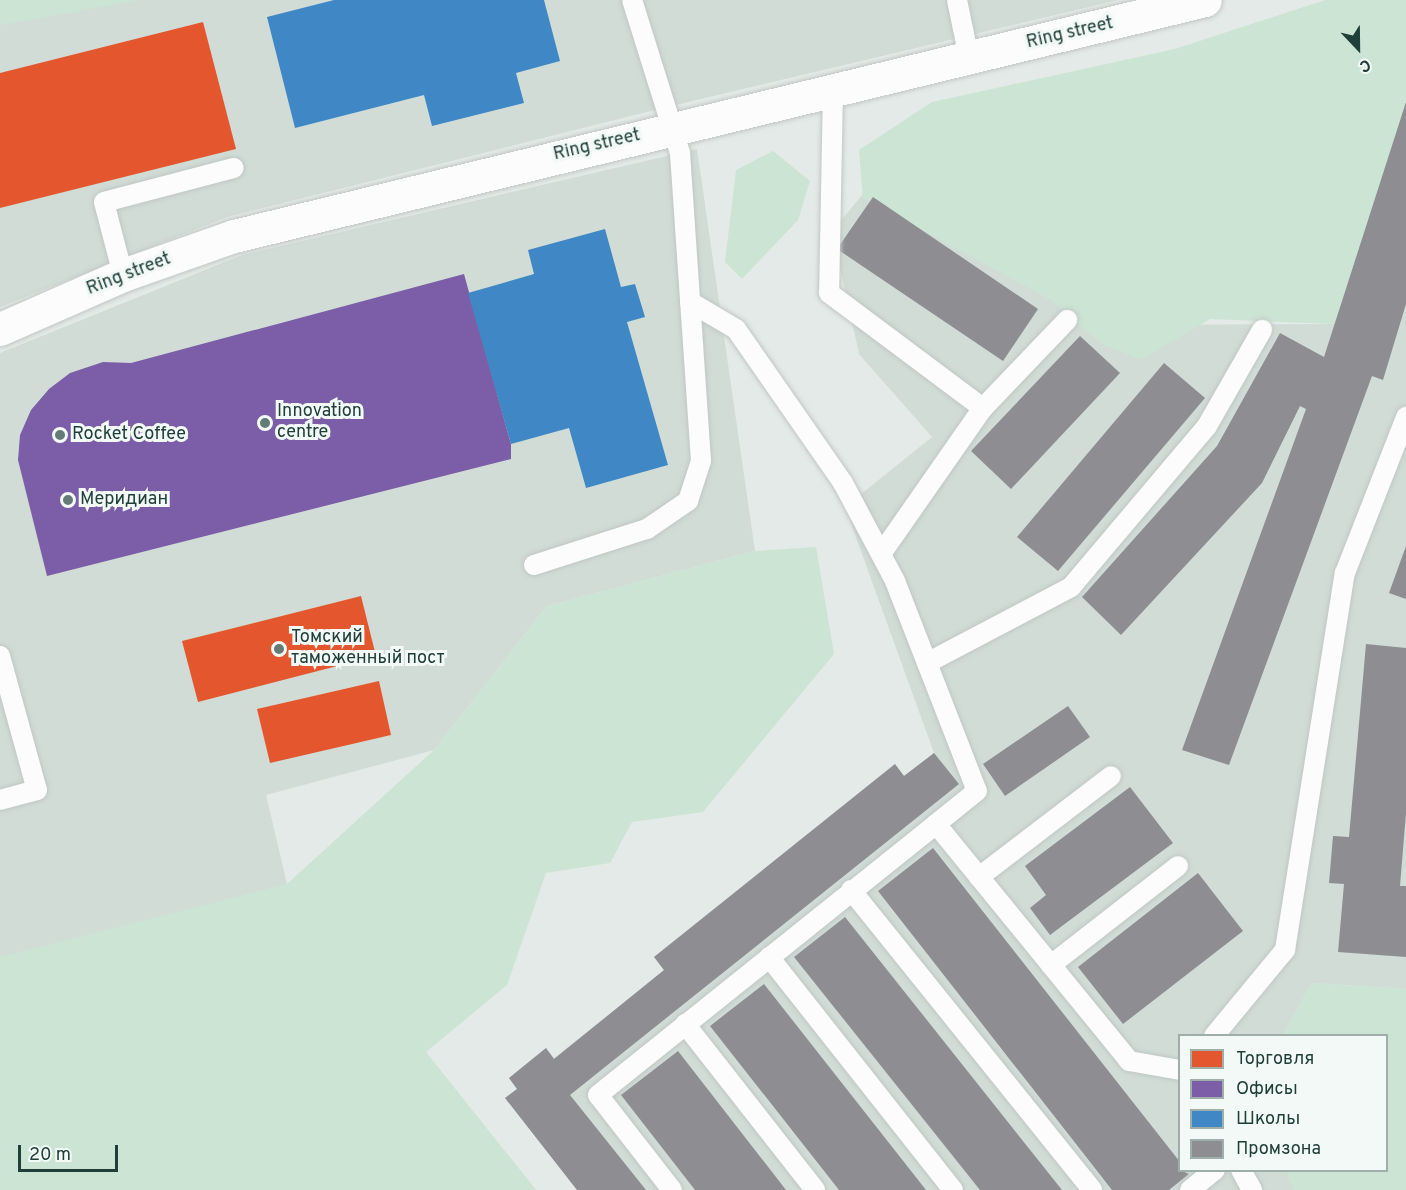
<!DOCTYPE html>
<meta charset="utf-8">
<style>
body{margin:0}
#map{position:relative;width:1406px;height:1190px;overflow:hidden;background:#e4eae7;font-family:Overpass,sans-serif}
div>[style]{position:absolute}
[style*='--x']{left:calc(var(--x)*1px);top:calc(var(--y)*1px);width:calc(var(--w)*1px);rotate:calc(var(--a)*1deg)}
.built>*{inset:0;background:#d1dcd7}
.green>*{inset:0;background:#cce4d4}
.shops>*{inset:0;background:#e4572e}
.offices>*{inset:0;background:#7b5ea7}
.schools>*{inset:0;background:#3f88c5}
.industry>*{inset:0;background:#8d8d92}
.roads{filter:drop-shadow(0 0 2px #c1c7c4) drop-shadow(0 0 2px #c1c7c4)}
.lane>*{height:20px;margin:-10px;padding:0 10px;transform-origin:10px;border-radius:10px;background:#fbfcfb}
.secondary>*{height:33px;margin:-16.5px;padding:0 16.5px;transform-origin:16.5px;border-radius:16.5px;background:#fbfcfb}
.dots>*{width:16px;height:16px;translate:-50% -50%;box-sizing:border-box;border:3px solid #f2f9f6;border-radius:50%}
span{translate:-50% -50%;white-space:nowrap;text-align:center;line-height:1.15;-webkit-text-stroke:6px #f2f9f6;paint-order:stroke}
.street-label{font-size:18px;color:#203f38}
.poi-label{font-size:18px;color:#203f38}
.left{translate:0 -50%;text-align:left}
.legend{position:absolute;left:1178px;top:1034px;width:210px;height:138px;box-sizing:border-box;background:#f2f9f6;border:2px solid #9eafaa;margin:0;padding:8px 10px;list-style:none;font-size:18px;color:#203f38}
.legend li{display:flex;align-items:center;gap:12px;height:30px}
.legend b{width:30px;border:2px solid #9eafaa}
.north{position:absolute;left:1328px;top:18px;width:60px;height:60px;-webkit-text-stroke:4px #f2f9f6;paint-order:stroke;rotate:158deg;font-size:16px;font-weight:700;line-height:24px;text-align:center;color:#203f38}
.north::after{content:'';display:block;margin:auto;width:21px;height:27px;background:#203f38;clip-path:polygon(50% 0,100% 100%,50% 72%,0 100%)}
.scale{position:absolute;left:18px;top:1145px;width:100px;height:27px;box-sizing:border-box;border:3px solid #203f38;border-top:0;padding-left:8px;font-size:18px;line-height:21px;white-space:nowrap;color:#203f38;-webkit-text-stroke:4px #f2f9f6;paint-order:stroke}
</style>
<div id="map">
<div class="built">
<i style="clip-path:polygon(0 0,1118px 0,655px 110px,227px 217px,0 307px)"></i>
<i style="clip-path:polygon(1406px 101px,1406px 989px,1312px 983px,1283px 1035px,1180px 1036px,1180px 1170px,1287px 1171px,1294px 1190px,577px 1190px,505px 1098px,517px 1089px,509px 1078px,546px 1048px,554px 1058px,664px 971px,654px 957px,895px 764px,904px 776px,934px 753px,845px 507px,932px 437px,859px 354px,832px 231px,864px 193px,1105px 325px,1335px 324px)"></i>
<i style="clip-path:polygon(697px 149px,755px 551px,547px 606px,434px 750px,266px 795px,287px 884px,536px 1190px,0 1190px,0 353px,242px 255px)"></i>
</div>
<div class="green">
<i style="clip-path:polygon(0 0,140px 0,0 25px)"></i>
<i style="clip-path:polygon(1325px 0,1406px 0,1406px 101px,1336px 324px,1210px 319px,1142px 359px,1105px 346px,1051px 300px,863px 198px,859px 150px,932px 102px,1175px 49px)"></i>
<i style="clip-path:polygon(773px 151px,810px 181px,798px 220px,742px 279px,725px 262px,736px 170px)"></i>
<i style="clip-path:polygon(816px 547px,834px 654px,703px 812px,632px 822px,610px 863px,546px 873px,507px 985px,426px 1052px,536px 1190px,0 1190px,0 957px,287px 884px,434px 750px,547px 606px,755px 551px)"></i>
<i style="clip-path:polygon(1312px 983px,1406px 989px,1406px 1190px,1294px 1190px,1287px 1171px,1386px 1170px,1386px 1036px,1283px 1035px)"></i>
</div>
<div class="shops">
<i style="clip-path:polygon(203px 22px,236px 149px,0 208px,0 73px)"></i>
<i style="clip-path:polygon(361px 596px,376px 656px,198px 702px,182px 641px)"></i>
<i style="clip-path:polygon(379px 681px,391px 735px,270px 763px,257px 709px)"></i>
</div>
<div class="offices">
<i style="clip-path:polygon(464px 274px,511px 444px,511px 459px,47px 576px,18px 460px,20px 435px,31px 410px,49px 389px,70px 373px,103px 362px,131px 363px)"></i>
</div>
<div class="schools">
<i style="clip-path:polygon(334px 0,544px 0,560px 61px,516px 73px,524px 103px,432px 126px,424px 95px,295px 128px,267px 17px)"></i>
<i style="clip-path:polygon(605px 229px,621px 287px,635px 284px,645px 317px,627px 322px,668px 465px,586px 488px,569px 428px,511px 444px,468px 293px,534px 274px,528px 250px)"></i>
</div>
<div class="industry">
<i style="clip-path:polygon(1406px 102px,1406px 304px,1383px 380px,1372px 376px,1229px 765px,1182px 750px,1306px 409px,1300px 406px,1262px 483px,1121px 635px,1082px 597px,1217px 446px,1280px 333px,1324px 357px)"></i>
<i style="clip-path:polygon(873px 197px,1038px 309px,1003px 361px,837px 249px)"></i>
<i style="clip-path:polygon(1080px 336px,1120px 373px,1011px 489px,971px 451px)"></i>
<i style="clip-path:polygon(1164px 363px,1205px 398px,1058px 571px,1017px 537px)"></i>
<i style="clip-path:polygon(1406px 546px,1406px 599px,1389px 593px)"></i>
<i style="clip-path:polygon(1366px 644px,1406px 648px,1406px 813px,1400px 886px,1406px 886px,1406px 957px,1338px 952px,1344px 884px,1329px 883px,1333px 836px,1349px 837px)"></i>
<i style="clip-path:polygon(1068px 706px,1090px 737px,1005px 796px,983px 764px)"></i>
<i style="clip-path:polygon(934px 753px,959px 784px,570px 1095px,646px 1190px,577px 1190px,505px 1098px,517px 1089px,509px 1078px,546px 1048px,554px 1059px,664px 970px,654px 957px,895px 764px,904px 776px)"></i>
<i style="clip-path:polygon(1130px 787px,1173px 843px,1050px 935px,1030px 908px,1046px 895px,1025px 866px)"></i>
<i style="clip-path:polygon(933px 848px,1180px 1162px,1180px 1170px,1189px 1174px,1169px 1190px,1112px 1190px,878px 891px)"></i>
<i style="clip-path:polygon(1198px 873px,1243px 931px,1123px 1024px,1078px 967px)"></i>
<i style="clip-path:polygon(845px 917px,1062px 1190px,980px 1190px,794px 957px)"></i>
<i style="clip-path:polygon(764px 984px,926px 1190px,839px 1190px,710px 1026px)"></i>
<i style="clip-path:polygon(678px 1051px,786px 1190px,695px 1190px,621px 1095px)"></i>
</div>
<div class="roads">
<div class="lane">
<i style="--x:957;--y:0;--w:59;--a:78.3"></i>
<i style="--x:833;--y:90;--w:203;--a:91.1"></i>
<i style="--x:829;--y:293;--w:192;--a:36.8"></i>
<i style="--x:123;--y:275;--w:75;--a:-104.6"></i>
<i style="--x:104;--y:202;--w:134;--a:-14.7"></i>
<i style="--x:690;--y:302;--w:53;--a:30.4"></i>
<i style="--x:736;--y:329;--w:188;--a:55.2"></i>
<i style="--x:843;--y:483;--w:111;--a:62"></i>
<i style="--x:895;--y:581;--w:225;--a:68.7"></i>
<i style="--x:977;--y:791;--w:53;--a:141.2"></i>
<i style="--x:881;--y:554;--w:178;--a:-55.1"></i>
<i style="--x:983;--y:408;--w:122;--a:-46.3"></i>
<i style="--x:534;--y:565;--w:119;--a:-17.7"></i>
<i style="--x:647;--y:529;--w:50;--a:-34.3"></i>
<i style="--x:688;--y:501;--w:42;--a:-72"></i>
<i style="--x:701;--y:461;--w:309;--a:-93.9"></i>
<i style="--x:680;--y:153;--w:160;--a:-107.4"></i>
<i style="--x:0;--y:656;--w:139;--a:74.6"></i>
<i style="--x:37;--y:790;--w:38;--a:165"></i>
<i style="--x:927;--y:663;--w:163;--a:-27.8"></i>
<i style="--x:1071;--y:587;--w:211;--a:-49.8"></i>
<i style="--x:1207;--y:426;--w:111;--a:-60.2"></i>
<i style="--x:979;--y:877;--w:166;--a:-37.4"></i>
<i style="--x:851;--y:890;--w:385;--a:51.2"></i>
<i style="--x:769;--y:957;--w:297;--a:51.7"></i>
<i style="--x:1051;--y:965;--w:161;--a:-37.9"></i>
<i style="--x:685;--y:1024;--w:211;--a:51.9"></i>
<i style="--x:1214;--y:1036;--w:112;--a:-50.5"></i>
<i style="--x:1285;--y:950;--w:382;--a:-81"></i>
<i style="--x:1345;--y:573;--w:168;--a:-68.6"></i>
<i style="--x:1241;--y:1170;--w:23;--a:61"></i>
<i style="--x:672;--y:1190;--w:120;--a:-127.9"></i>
<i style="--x:598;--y:1095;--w:433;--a:-38.7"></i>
<i style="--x:936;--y:824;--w:306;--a:50.8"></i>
<i style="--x:1129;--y:1061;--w:52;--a:10"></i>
<i style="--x:1190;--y:1190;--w:32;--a:-39"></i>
</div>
<div class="secondary">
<i style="--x:0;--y:329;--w:134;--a:-23.7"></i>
<i style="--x:123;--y:275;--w:118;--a:-19.4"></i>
<i style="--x:234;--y:236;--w:999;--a:-13.66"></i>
</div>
</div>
<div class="dots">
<i style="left:265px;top:423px;background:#657b75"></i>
<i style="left:60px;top:435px;background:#657b75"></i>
<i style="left:68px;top:500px;background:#657b75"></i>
<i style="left:279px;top:649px;background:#657b75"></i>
</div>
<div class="street-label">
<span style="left:1070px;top:34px;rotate:-13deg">Ring street</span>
<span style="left:597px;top:146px;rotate:-13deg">Ring street</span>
<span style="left:129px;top:275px;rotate:-21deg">Ring street</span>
</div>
<div class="poi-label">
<span class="left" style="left:277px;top:423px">Innovation<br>centre</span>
<span class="left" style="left:72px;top:435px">Rocket Coffee</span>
<span class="left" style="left:80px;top:500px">Меридиан</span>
<span class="left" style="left:291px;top:649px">Томский<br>таможенный пост</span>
</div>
<ul class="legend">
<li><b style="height:16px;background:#e4572e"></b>Торговля</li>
<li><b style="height:16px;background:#7b5ea7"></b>Офисы</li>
<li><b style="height:16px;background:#3f88c5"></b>Школы</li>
<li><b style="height:16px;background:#8d8d92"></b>Промзона</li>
</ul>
<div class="north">С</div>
<div class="scale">20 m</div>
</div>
